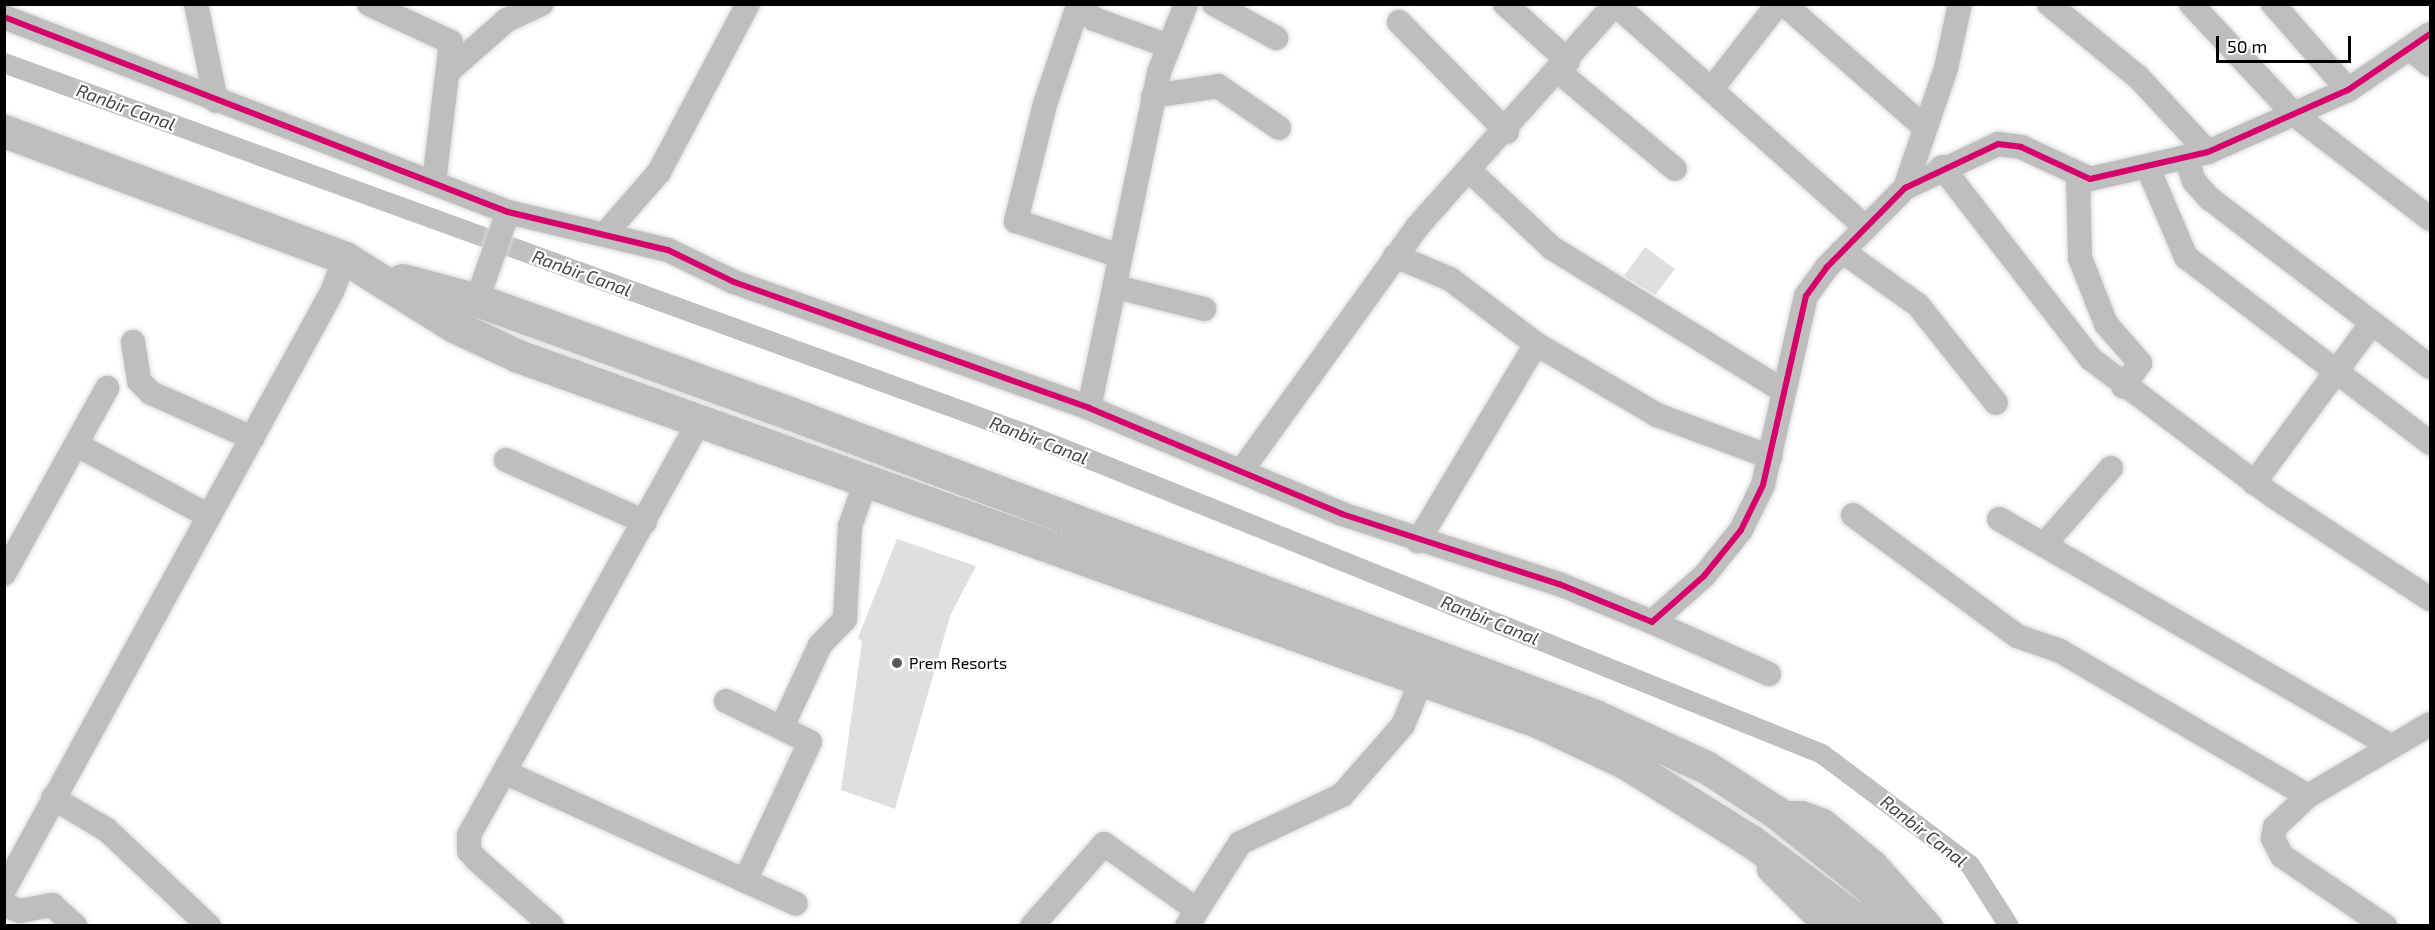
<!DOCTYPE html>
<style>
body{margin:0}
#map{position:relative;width:2435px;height:930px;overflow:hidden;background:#fff;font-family:"Exo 2",sans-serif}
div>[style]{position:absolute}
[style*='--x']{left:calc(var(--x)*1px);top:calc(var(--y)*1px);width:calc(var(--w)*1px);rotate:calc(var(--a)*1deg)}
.canal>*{height:20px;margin:-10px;padding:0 10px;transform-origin:10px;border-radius:10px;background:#bfbfbf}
.building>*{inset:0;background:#dfdfdf}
.roads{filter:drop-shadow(0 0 2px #dbdbdb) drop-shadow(0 0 2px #dbdbdb)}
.minor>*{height:24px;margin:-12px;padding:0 12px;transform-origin:12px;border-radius:12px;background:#bebebe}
.highway>*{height:33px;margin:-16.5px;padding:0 16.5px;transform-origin:16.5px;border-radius:16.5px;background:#bebebe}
.cycleway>*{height:6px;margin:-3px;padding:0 3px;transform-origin:3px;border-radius:3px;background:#d6006c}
.dots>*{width:16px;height:16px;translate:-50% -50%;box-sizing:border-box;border:3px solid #fff;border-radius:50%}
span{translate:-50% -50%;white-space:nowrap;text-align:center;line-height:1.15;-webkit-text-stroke:4.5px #fff;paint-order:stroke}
.poi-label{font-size:16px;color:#000}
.left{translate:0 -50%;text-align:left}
.water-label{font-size:18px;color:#444;font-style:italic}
.frame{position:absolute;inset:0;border:6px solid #000;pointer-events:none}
.scale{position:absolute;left:2216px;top:36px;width:135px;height:27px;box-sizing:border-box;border:3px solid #000;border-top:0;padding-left:8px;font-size:18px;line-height:21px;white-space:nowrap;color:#000;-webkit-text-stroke:4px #fff;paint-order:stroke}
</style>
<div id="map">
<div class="canal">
<i style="--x:4;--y:63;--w:1090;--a:19.95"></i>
<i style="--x:1029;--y:435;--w:855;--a:21.91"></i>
<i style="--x:1822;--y:754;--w:185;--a:36.9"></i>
<i style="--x:1970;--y:865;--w:72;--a:57.4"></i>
</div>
<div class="building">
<i style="clip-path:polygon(1645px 247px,1675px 269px,1655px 295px,1624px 276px)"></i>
<i style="clip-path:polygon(897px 539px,976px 566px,950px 616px,895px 809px,841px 790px,862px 642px,858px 638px)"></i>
</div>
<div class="roads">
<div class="minor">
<i style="--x:196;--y:4;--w:99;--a:78.3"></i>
<i style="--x:369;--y:4;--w:90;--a:24.9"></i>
<i style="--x:451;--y:42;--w:141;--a:96.9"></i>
<i style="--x:1077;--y:4;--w:23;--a:41"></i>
<i style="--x:1094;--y:19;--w:79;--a:20"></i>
<i style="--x:1214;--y:4;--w:71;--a:28.7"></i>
<i style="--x:1505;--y:4;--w:85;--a:42.1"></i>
<i style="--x:1615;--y:4;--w:335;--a:41.7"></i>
<i style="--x:1784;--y:4;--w:188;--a:41.3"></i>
<i style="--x:2049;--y:4;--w:115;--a:39.4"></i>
<i style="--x:2138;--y:77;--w:103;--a:47"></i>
<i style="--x:2191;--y:4;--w:152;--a:46.9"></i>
<i style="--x:2295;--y:115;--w:170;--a:37.6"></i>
<i style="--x:2273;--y:4;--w:114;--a:48.9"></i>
<i style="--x:1078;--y:6;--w:103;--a:108.6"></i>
<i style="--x:1045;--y:104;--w:121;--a:103.9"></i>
<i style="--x:1016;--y:221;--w:110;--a:18.6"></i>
<i style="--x:4;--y:17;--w:540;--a:21.15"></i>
<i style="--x:508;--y:212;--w:164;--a:13.4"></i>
<i style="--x:668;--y:250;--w:73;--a:25.9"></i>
<i style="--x:734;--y:282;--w:377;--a:19.5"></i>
<i style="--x:1089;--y:408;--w:274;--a:22.7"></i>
<i style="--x:1342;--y:514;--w:228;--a:17.9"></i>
<i style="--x:1559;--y:584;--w:100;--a:22.2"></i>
<i style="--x:1652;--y:622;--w:69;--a:-41.5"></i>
<i style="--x:1704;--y:576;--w:59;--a:-51.2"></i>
<i style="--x:1741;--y:530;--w:50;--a:-63.9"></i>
<i style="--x:1763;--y:485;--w:194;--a:-77.2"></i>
<i style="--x:1806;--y:296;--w:36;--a:-54"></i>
<i style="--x:1827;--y:267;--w:111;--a:-45.4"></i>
<i style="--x:1905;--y:188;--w:103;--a:-25.3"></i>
<i style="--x:1998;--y:144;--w:23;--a:7"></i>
<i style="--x:2021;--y:147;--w:76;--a:24.9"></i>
<i style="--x:2090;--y:179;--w:121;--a:-12.9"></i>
<i style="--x:2208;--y:152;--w:153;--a:-23.9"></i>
<i style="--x:2348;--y:90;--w:99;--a:-34.3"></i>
<i style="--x:1399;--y:22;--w:154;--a:45.5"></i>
<i style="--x:2412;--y:50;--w:23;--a:40"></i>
<i style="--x:450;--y:70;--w:76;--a:-41.3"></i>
<i style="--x:507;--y:20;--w:38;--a:-25"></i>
<i style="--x:1559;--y:72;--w:151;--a:39.9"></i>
<i style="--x:1711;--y:90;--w:109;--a:-52.1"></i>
<i style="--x:1153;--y:96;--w:66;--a:-8.7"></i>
<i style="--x:1218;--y:86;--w:74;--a:34.5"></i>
<i style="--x:2186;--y:157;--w:25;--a:72"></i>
<i style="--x:2194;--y:181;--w:23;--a:49"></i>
<i style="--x:2209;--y:198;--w:278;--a:37.4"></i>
<i style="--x:1942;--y:167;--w:243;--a:52.2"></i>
<i style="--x:2091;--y:359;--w:228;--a:37"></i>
<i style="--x:2273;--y:496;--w:188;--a:33.3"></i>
<i style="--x:2148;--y:168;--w:97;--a:66.9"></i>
<i style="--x:2186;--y:257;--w:307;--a:37.3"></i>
<i style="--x:1470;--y:171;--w:112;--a:43.2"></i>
<i style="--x:1552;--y:248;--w:270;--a:31.7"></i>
<i style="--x:2078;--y:175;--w:83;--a:88.6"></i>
<i style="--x:2080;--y:258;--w:71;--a:68.5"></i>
<i style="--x:2106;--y:324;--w:52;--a:48.9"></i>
<i style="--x:2140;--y:363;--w:29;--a:125"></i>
<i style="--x:1905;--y:188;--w:127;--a:-71.1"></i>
<i style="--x:1946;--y:68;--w:66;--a:-77.7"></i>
<i style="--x:606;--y:233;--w:81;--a:-49"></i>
<i style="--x:659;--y:172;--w:190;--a:-62.1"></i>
<i style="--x:1842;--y:251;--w:93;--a:35.4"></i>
<i style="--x:1918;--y:305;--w:125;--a:51.5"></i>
<i style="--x:1395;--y:256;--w:60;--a:22.7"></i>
<i style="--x:1450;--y:279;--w:108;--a:37.1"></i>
<i style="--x:1536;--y:344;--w:230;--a:120.9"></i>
<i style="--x:1116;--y:287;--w:91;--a:14"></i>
<i style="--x:477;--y:300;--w:93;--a:-70.6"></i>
<i style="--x:133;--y:342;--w:39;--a:81"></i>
<i style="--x:139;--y:381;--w:17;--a:45"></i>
<i style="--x:151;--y:393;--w:111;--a:24"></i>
<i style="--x:1536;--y:344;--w:140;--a:30.4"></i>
<i style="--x:1657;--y:415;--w:121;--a:20.4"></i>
<i style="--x:1089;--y:408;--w:343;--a:-78.2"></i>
<i style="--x:1159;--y:72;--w:73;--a:-68.3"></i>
<i style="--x:77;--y:445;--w:150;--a:28.3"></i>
<i style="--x:506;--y:460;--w:152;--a:24"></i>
<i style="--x:1242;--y:470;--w:299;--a:-54.2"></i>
<i style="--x:1417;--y:227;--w:298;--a:-48.4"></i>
<i style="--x:2254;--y:483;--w:199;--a:-53.6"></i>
<i style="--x:1853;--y:515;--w:204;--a:36.4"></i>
<i style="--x:2017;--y:636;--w:46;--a:19.2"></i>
<i style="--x:2060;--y:651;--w:287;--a:30.3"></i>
<i style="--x:1999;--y:519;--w:452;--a:30.1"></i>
<i style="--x:2044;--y:545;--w:102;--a:-49"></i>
<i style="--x:4;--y:574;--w:213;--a:-61"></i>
<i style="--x:1652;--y:622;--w:128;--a:24"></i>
<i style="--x:726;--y:701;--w:93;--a:26"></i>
<i style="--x:810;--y:742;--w:153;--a:115.1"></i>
<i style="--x:782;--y:727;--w:90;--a:-65.1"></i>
<i style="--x:820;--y:645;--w:36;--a:-46"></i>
<i style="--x:845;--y:619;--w:93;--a:-86.9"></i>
<i style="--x:850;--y:526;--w:45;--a:-70.3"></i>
<i style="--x:504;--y:772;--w:320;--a:24.3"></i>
<i style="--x:53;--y:798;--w:63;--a:30.7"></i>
<i style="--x:107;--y:830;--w:140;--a:43.3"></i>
<i style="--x:1777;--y:813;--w:25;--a:0"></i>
<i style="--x:1802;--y:813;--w:23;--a:20"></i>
<i style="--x:1824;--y:821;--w:66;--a:39.5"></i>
<i style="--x:1875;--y:863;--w:84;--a:48.4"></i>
<i style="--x:1769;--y:870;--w:79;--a:45"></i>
<i style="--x:4;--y:890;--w:682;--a:-61.26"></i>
<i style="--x:332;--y:292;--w:36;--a:-69"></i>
<i style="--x:4;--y:905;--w:17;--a:21"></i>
<i style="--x:20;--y:911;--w:33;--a:-11"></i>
<i style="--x:52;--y:905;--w:31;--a:42"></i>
<i style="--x:552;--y:926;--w:100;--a:-138.7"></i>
<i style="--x:477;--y:860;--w:12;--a:-132"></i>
<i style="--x:469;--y:851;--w:16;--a:-90"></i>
<i style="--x:469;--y:835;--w:470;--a:-60.9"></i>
<i style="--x:1032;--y:926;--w:109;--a:-48.7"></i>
<i style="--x:1104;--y:844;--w:114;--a:35.4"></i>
<i style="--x:1187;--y:926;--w:98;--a:-57.4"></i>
<i style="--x:1240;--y:843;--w:113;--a:-25.2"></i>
<i style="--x:1342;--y:795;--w:93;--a:-48.9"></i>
<i style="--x:1403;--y:725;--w:50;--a:-67.6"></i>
<i style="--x:2385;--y:926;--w:125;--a:-145.8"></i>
<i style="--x:2282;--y:856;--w:20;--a:-117"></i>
<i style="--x:2273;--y:838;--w:11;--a:-80"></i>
<i style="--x:2275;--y:827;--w:45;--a:-43.2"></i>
<i style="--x:2308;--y:796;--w:142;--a:-30.5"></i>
</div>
<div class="highway">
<i style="--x:4;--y:131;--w:364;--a:20.4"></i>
<i style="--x:345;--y:258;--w:128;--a:32"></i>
<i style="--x:454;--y:326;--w:71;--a:25.1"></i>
<i style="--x:518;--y:356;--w:1082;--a:19.71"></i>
<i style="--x:1537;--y:721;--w:98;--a:25.3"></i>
<i style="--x:1626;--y:763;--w:147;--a:32"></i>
<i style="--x:1751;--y:841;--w:142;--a:36.7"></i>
<i style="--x:402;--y:280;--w:78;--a:14.9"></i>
<i style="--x:477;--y:300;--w:332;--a:19.9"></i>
<i style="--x:789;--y:413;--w:861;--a:20.6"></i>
<i style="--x:1595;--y:716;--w:122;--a:24.7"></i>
<i style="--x:1706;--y:767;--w:85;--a:32.9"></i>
<i style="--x:1777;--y:813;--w:117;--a:38.7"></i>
<i style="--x:1868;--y:886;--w:55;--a:46.5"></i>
</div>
</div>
<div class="cycleway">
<i style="--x:4;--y:17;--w:540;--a:21.15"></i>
<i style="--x:508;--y:212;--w:164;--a:13.4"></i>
<i style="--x:668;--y:250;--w:73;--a:25.9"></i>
<i style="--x:734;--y:282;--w:377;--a:19.5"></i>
<i style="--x:1089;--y:408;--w:274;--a:22.7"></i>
<i style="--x:1342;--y:514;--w:228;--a:17.9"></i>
<i style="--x:1559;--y:584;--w:100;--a:22.2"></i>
<i style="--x:1652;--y:622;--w:69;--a:-41.5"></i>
<i style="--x:1704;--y:576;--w:59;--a:-51.2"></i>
<i style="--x:1741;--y:530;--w:50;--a:-63.9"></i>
<i style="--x:1763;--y:485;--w:194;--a:-77.2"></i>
<i style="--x:1806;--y:296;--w:36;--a:-54"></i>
<i style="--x:1827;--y:267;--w:111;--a:-45.4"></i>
<i style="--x:1905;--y:188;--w:103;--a:-25.3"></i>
<i style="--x:1998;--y:144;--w:23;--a:7"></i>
<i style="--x:2021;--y:147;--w:76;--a:24.9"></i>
<i style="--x:2090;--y:179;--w:121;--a:-12.9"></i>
<i style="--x:2208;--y:152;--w:153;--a:-23.9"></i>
<i style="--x:2348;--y:90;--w:99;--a:-34.3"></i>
</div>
<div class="dots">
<i style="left:897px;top:663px;background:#595959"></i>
</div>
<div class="poi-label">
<span class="left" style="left:909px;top:663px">Prem Resorts</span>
</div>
<div class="water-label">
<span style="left:126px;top:107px;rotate:20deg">Ranbir Canal</span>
<span style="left:582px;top:273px;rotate:20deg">Ranbir Canal</span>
<span style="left:1039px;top:440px;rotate:21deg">Ranbir Canal</span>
<span style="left:1490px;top:620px;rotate:22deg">Ranbir Canal</span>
<span style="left:1924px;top:831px;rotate:38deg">Ranbir Canal</span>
</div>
<div class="frame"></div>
<div class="scale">50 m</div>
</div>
